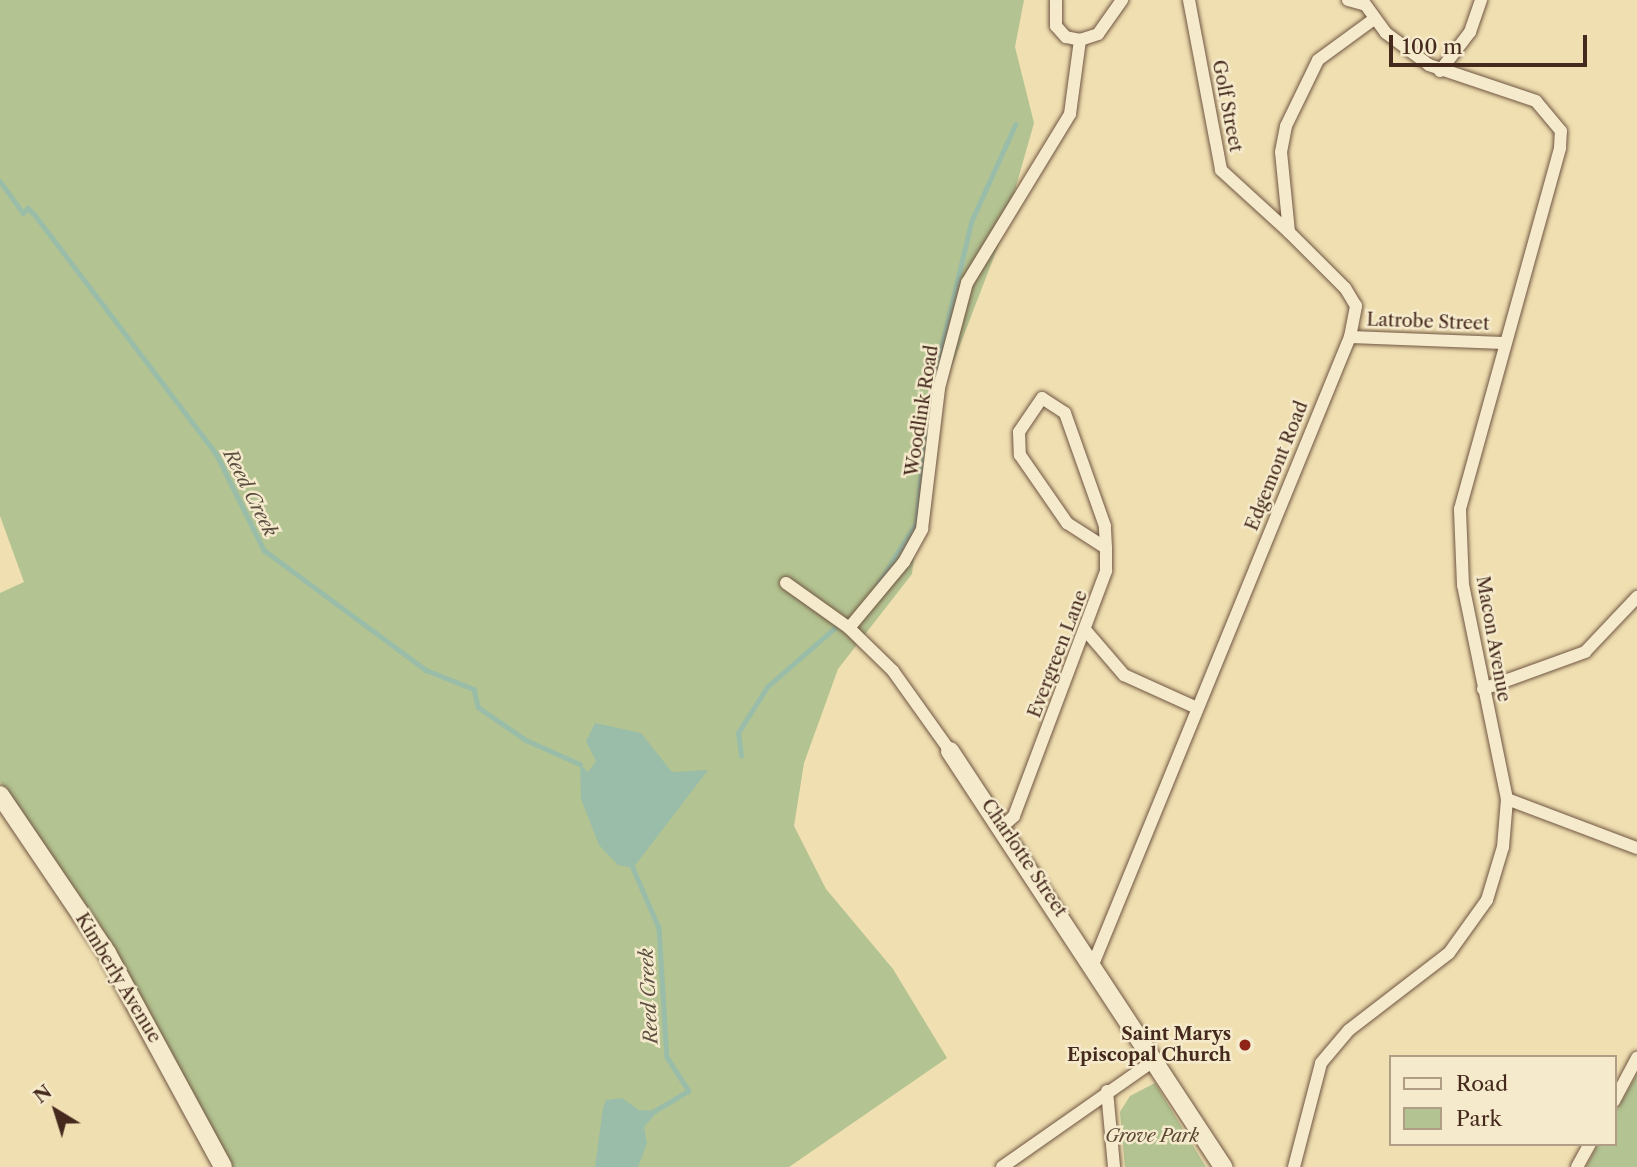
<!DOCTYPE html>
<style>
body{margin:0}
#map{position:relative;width:1637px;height:1167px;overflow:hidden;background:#f0dfb1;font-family:"Libre Caslon Text",serif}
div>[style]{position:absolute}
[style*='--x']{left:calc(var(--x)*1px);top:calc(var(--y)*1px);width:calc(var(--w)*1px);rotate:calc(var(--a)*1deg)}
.green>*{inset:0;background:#b3c391}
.water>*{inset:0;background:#9abda9}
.stream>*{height:4.5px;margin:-2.25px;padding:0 2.25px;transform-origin:2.25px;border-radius:2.25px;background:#9abda9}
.roads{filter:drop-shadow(0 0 2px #705642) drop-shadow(0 0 2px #705642)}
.street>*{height:12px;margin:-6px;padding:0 6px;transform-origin:6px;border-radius:6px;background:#f5eacc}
.secondary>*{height:18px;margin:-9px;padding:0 9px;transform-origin:9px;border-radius:9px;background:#f5eacc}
.dots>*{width:19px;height:19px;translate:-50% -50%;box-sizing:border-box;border:4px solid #f5eacc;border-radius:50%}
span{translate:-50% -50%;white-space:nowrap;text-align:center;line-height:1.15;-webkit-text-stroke:5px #f5eacc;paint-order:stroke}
.street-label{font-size:18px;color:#45291d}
.poi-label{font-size:18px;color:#45291d;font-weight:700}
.right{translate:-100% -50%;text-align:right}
.park-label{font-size:18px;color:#5b4834;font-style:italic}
.water-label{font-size:19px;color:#5a4e40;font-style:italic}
.legend{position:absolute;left:1389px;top:1055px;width:228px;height:91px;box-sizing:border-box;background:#f5eacc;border:2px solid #af9d86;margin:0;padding:9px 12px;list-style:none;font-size:21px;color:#45291d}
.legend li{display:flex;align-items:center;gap:14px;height:35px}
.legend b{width:35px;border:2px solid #af9d86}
.north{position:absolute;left:21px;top:1076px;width:70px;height:70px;-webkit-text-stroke:5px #f5eacc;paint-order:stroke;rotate:322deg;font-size:19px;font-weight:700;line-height:28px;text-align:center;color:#45291d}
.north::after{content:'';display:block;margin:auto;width:24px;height:32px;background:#45291d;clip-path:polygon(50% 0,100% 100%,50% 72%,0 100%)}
.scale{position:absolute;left:1389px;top:35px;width:198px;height:32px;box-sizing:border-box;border:4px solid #45291d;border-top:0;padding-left:9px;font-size:21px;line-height:24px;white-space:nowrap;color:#45291d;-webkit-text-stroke:5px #f5eacc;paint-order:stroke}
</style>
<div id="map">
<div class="green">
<i style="clip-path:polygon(0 0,1024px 0,1015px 47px,1034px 123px,1002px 236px,930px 423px,912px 574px,838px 669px,804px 763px,794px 826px,826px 889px,893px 969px,947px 1058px,789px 1167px,232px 1167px,104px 931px,0 782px,0 593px,24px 582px,0 516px)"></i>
<i style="clip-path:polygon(1637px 1074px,1637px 1167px,1586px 1167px,1598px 1144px,1614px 1144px,1614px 1115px)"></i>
<i style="clip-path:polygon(1155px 1083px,1206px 1167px,1125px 1167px,1120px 1112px,1130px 1096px)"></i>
</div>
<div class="water">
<i style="clip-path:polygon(595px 723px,641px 733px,672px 772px,708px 770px,633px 868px,618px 865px,599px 845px,581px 799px,580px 764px,588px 772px,596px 761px,586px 741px)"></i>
<i style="clip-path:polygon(622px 1098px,639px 1110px,658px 1111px,644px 1127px,647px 1143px,638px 1167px,595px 1167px,603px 1108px,606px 1100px)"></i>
</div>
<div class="stream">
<i style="--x:0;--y:181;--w:39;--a:54"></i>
<i style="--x:23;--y:213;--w:7;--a:-45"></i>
<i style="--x:28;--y:208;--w:10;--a:45"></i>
<i style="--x:35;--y:215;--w:301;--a:52.8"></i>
<i style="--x:217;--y:455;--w:106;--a:63.7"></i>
<i style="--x:264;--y:550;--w:202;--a:36.5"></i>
<i style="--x:426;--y:670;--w:52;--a:21.6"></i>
<i style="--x:474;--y:689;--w:18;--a:77"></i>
<i style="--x:478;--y:707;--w:58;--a:34.5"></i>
<i style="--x:526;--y:740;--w:59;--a:24"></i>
<i style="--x:878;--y:584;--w:72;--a:-58.1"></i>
<i style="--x:916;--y:523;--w:121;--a:-84.3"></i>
<i style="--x:928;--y:403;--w:186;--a:-76.6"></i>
<i style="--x:971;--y:222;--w:107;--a:-65.6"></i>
<i style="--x:741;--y:756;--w:23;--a:-97"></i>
<i style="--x:738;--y:733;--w:54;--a:-57.8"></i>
<i style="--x:767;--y:687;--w:94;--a:-41.1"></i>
<i style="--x:633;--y:868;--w:65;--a:66.6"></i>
<i style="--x:659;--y:928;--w:129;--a:86.5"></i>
<i style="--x:667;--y:1057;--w:40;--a:57.1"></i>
<i style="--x:689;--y:1091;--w:43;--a:149.3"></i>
</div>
<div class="roads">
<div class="street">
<i style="--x:1056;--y:0;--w:26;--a:90"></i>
<i style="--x:1056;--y:26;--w:15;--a:48"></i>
<i style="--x:1066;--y:37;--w:14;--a:12"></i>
<i style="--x:1080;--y:40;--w:19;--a:-18"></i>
<i style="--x:1098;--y:34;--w:42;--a:-54.8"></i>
<i style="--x:1189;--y:0;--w:173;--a:79.3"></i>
<i style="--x:1221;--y:170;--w:92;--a:42.4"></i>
<i style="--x:1348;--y:0;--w:16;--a:15"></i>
<i style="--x:1440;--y:71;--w:49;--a:-52.4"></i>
<i style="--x:1470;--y:32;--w:34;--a:-71"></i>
<i style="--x:1350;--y:337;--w:154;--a:2.2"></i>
<i style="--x:786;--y:583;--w:77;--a:35.5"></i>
<i style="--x:849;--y:628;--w:62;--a:44.3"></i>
<i style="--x:893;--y:671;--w:98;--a:54.5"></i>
<i style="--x:849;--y:628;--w:86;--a:-50.2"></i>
<i style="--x:904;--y:562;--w:38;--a:-61"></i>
<i style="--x:922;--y:529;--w:142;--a:-83.1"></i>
<i style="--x:939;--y:388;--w:109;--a:-75.1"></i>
<i style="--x:967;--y:283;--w:198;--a:-58.6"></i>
<i style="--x:1070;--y:114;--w:75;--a:-82.3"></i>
<i style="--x:1087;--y:632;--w:57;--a:49.3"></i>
<i style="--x:1124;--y:675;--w:80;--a:24.3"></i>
<i style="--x:1483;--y:689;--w:109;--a:-19.9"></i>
<i style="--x:1585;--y:652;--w:76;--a:-46.6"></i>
<i style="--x:1507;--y:799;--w:139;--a:20.7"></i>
<i style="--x:1003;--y:826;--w:15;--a:-42"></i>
<i style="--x:1014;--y:816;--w:262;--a:-69.4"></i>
<i style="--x:1106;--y:571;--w:23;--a:-90"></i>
<i style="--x:1106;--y:548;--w:22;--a:-93"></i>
<i style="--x:1105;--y:526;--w:120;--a:-109.5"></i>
<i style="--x:1065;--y:413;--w:27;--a:-147"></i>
<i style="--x:1042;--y:398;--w:41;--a:124.1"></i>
<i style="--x:1019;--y:432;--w:23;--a:88"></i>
<i style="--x:1020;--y:455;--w:83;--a:55.3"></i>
<i style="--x:1067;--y:523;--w:46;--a:32.7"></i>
<i style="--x:1094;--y:962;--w:675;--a:-67.73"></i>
<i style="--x:1350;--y:337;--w:32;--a:-79"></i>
<i style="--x:1356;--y:306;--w:21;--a:-121"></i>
<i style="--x:1345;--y:288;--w:79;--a:-135"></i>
<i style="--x:1289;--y:232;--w:80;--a:-95.7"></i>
<i style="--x:1281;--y:152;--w:26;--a:-79"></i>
<i style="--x:1286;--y:126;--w:73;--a:-64.1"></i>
<i style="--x:1318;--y:60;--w:69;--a:-36.2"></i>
<i style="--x:1107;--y:1091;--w:76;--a:84.7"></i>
<i style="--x:1614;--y:1101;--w:49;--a:-61.9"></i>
<i style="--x:1002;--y:1167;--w:188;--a:-35"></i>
<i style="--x:1294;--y:1167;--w:107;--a:-75.4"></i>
<i style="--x:1321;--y:1063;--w:43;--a:-49.7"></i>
<i style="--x:1349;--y:1030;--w:126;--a:-37.6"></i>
<i style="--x:1449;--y:953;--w:65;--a:-54.4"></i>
<i style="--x:1487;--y:900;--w:55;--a:-73.2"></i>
<i style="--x:1503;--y:847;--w:48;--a:-85.2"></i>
<i style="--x:1507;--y:799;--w:218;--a:-101.6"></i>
<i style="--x:1463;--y:585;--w:76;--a:-92.3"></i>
<i style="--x:1460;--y:509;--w:375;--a:-74.5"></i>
<i style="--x:1560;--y:148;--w:17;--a:-87"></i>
<i style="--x:1561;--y:131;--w:39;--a:-130"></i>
<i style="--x:1536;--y:101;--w:113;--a:-161.4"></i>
<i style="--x:1429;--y:65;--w:54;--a:-143.3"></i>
<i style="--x:1386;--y:33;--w:41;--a:-126"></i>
<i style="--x:1577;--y:1167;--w:26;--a:-61"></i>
</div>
<div class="secondary">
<i style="--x:950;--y:751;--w:498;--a:56.7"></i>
<i style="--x:0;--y:795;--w:191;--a:55.9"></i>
<i style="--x:107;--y:953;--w:243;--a:61.5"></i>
</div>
</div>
<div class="dots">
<i style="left:1245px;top:1045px;background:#8f2418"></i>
</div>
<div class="street-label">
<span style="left:1227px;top:106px;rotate:79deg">Golf Street</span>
<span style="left:1428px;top:322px;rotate:2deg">Latrobe Street</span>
<span style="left:922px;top:411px;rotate:-81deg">Woodlink Road</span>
<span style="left:1277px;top:466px;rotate:-68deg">Edgemont Road</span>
<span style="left:1493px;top:639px;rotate:80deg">Macon Avenue</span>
<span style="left:1058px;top:654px;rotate:-69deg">Evergreen Lane</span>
<span style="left:1024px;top:858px;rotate:56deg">Charlotte Street</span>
<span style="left:118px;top:978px;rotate:59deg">Kimberly Avenue</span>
</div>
<div class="poi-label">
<span class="right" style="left:1231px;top:1045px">Saint Marys<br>Episcopal Church</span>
</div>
<div class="park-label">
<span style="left:1152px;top:1136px">Grove Park</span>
</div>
<div class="water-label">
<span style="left:250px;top:493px;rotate:63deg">Reed Creek</span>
<span style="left:649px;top:996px;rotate:-93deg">Reed Creek</span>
</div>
<ul class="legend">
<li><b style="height:9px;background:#f5eacc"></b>Road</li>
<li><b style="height:19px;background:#b3c391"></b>Park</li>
</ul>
<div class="north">N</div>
<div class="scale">100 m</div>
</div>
